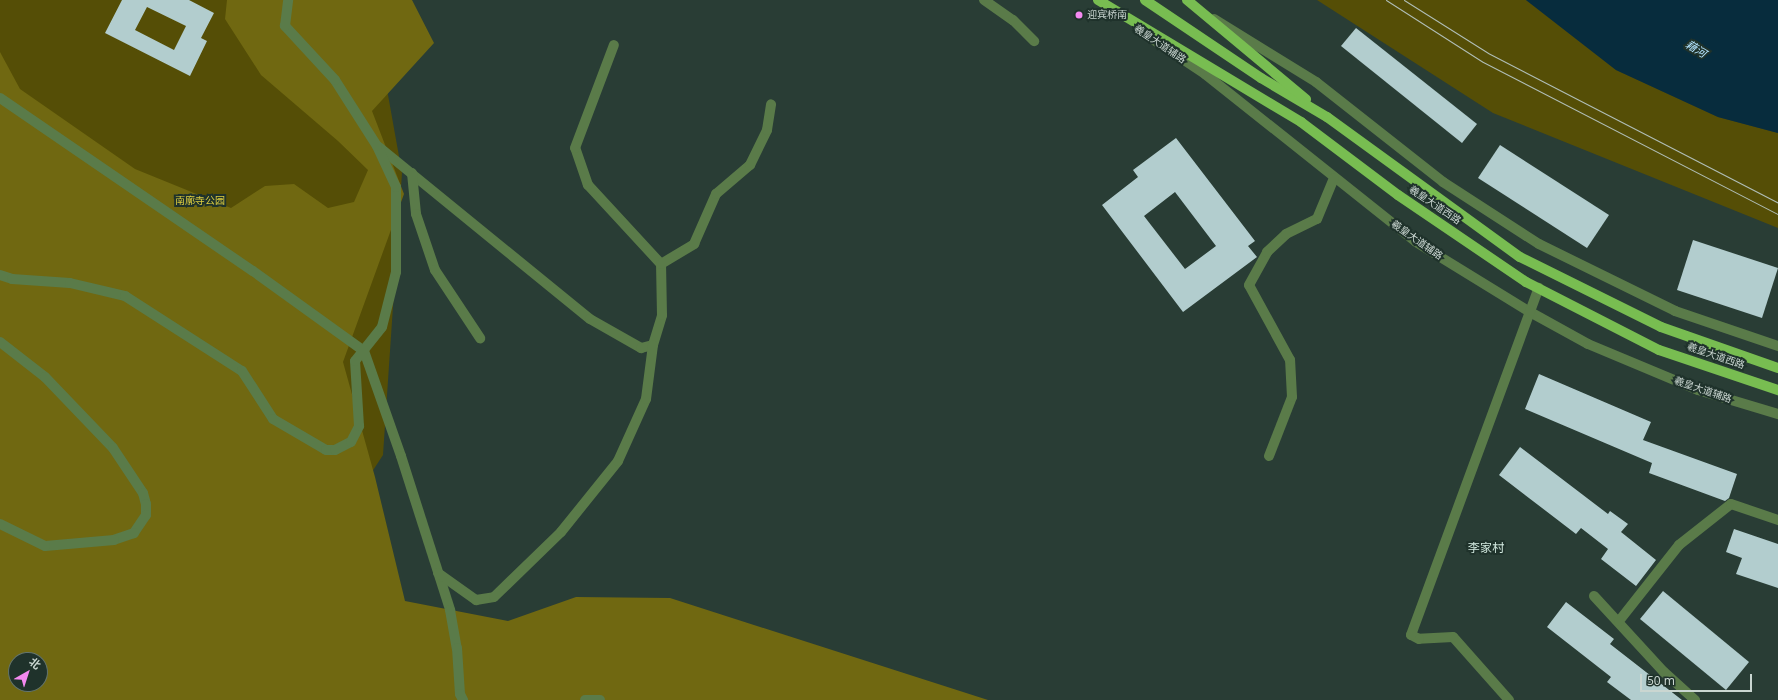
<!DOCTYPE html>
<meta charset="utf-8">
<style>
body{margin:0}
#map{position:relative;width:1778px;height:700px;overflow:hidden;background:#293d35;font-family:"Noto Sans","Noto Sans SC",sans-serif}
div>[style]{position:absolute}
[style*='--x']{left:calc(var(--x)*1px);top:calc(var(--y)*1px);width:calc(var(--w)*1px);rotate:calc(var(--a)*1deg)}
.green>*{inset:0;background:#554e06}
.forest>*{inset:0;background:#706811}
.water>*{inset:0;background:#072c3d}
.building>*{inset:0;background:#b2cdce}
.minor>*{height:10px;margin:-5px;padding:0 5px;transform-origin:5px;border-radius:5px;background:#5a7b49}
.major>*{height:10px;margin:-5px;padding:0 5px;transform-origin:5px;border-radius:5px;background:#78bd51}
.tram>*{height:1px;margin:-0.5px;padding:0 0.5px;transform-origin:0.5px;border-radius:0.5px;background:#b0beb8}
.dots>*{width:11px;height:11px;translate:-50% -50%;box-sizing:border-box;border:2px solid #1f322b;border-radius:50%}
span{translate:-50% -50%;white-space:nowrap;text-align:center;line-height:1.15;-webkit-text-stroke:4px #1f322b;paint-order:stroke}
.poi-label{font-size:10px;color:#cad6d1}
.left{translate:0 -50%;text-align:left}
.street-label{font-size:10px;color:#cad6d1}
.park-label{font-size:10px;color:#ddce40}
.water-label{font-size:11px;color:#b3e4ff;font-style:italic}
.quarter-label{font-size:12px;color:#d3eae0}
.north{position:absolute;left:8px;top:652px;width:40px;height:40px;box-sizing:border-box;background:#1f322b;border:1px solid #63746d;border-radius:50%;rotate:39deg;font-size:11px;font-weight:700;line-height:16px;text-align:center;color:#cad6d1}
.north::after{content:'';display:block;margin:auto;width:14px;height:18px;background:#f489f0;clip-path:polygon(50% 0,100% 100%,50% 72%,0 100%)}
.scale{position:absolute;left:1640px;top:674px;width:112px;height:18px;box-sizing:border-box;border:2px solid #cad6d1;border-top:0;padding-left:5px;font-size:12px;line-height:14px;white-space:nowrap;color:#cad6d1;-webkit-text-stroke:3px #1f322b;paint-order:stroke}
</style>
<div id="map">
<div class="green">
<i style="clip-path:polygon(evenodd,0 0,371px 0,402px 173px,383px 455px,301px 581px,0 700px,0 0,16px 660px,40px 660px,40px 684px,16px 684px,16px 660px)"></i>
<i style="clip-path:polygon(1317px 0,1526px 0,1616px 70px,1718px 117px,1778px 133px,1778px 228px,1493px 113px)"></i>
</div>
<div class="forest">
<i style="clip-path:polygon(evenodd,227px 0,412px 0,434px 43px,372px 111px,404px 194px,343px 362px,375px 477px,405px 601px,508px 621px,576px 597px,670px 598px,988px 700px,0 700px,0 52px,20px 89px,135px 169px,231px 208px,265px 186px,294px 184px,328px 208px,354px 202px,368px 170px,338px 141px,261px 75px,225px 19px,227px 0,16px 660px,40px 660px,40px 684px,16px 684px,16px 660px)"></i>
</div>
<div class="water">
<i style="clip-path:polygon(1526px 0,1778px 0,1778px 133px,1718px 117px,1616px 70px)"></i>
</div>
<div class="building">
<i style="clip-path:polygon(evenodd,122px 0,189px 0,214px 13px,201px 38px,207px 41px,190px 76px,105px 33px,122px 0,147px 7px,186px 26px,174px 50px,135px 30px,147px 7px)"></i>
<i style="clip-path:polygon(1356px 28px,1477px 124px,1462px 143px,1341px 46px)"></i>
<i style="clip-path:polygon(evenodd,1176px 138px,1255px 241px,1248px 246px,1257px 257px,1183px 312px,1102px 205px,1138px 177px,1133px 170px,1176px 138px,1175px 192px,1216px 246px,1185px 269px,1144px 216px,1175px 192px)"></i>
<i style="clip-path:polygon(1500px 145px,1609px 215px,1587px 248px,1478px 178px)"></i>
<i style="clip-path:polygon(1693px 240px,1778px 268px,1762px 318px,1677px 290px)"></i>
<i style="clip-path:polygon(1539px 374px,1651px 422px,1643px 440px,1737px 474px,1729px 498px,1725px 501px,1649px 473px,1652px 463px,1525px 409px)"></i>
<i style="clip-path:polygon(1520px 447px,1608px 514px,1610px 511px,1628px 524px,1621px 532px,1656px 560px,1636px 586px,1601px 559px,1608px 549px,1581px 528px,1576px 534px,1499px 475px)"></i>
<i style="clip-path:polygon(1734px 529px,1778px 544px,1778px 588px,1736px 574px,1742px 558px,1726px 552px)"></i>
<i style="clip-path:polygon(1663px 591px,1749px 662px,1726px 690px,1640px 619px)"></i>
<i style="clip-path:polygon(1566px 602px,1614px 639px,1610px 644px,1682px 700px,1631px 700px,1607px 682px,1611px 677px,1547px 627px)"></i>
</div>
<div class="minor">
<i style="--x:984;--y:0;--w:35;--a:35"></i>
<i style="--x:1013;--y:20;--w:30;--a:45"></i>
<i style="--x:1214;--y:19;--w:120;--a:31.7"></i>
<i style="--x:1316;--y:82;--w:162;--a:38.2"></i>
<i style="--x:1443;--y:182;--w:114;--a:32.9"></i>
<i style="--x:1539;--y:244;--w:152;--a:26.2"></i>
<i style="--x:1675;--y:311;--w:109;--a:18.8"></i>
<i style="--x:1142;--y:32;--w:76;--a:33.7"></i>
<i style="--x:1205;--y:74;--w:270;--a:38.5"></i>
<i style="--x:1416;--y:242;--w:134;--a:31.6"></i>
<i style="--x:1530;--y:312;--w:66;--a:28.9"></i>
<i style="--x:1588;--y:344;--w:119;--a:22.7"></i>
<i style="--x:1698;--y:390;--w:84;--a:16.7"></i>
<i style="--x:0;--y:98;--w:306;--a:34.4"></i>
<i style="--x:253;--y:271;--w:137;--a:35.8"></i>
<i style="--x:364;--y:351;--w:111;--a:70.6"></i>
<i style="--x:401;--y:456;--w:162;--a:72.3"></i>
<i style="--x:450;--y:610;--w:39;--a:80"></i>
<i style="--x:457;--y:648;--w:46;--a:86.3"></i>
<i style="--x:460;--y:694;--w:7;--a:63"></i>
<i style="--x:379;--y:147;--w:272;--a:39.2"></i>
<i style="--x:590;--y:319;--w:59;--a:29.6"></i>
<i style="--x:641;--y:348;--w:12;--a:-14"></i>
<i style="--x:653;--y:345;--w:31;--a:-73"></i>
<i style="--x:662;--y:315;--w:51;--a:-91.1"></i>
<i style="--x:661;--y:264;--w:108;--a:-132.7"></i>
<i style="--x:588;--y:185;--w:39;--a:-109"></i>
<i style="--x:575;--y:148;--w:110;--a:-69.3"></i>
<i style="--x:412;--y:173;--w:41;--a:84.4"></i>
<i style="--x:416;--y:214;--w:59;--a:71.3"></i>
<i style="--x:435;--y:270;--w:82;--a:56.5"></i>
<i style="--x:661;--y:264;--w:39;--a:-31"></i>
<i style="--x:694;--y:244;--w:55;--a:-66.3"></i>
<i style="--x:716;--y:194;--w:45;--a:-40.5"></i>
<i style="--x:750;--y:165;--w:39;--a:-64"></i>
<i style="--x:767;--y:130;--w:26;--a:-81"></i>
<i style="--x:0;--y:275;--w:13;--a:18"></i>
<i style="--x:12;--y:279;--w:58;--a:3.9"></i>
<i style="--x:70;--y:283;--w:57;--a:13.3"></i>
<i style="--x:125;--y:296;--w:139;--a:32.7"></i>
<i style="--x:242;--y:371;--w:57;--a:57.1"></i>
<i style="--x:273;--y:419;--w:61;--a:30.3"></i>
<i style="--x:326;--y:450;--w:9;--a:0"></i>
<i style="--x:335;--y:450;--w:18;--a:-27"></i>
<i style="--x:351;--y:442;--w:18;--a:-63"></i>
<i style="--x:359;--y:426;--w:65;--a:-93.5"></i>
<i style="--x:355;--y:361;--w:43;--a:-51.5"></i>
<i style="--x:382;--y:327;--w:57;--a:-75.7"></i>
<i style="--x:396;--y:272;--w:85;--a:-90"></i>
<i style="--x:396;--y:187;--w:45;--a:-114.9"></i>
<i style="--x:377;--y:146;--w:78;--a:-122.5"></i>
<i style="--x:335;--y:80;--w:74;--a:-132.8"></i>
<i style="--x:285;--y:26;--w:26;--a:-83"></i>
<i style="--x:0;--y:342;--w:57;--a:37.9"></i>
<i style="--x:45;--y:377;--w:98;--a:46.2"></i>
<i style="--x:113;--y:448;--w:54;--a:56.3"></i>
<i style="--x:143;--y:493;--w:11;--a:75"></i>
<i style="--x:146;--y:504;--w:11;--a:90"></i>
<i style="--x:146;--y:515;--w:22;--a:124"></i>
<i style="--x:134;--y:533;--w:21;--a:161"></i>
<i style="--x:114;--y:540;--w:69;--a:175"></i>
<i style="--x:45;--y:546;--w:50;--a:-153.9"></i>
<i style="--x:1269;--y:456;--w:63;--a:-68.7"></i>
<i style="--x:1292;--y:397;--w:37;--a:-93"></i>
<i style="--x:1290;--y:360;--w:85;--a:-118.7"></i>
<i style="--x:1249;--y:285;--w:38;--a:-61"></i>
<i style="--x:1267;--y:252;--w:26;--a:-43"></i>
<i style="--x:1286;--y:234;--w:34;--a:-26"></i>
<i style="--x:1317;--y:219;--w:44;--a:-67.5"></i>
<i style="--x:438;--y:573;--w:47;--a:35.4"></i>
<i style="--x:476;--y:600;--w:18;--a:-9"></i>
<i style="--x:494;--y:597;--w:93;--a:-44.1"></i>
<i style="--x:561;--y:532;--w:91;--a:-51.2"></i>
<i style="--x:618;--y:461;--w:68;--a:-65.7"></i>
<i style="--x:646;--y:399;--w:54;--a:-82.6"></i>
<i style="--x:1594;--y:596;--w:103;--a:47.4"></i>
<i style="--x:1664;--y:672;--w:42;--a:42.1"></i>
<i style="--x:1619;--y:621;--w:97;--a:-51.7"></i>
<i style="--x:1679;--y:545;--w:66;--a:-38.3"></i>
<i style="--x:1731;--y:504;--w:50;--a:18.8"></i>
<i style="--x:585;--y:700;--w:15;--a:0"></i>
<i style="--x:1509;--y:700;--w:84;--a:-131.6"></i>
<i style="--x:1453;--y:637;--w:34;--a:177"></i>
<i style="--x:1419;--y:639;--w:9;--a:-153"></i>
<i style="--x:1411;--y:635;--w:370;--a:-69.8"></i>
</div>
<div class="major">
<i style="--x:1098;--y:0;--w:237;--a:31"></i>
<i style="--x:1301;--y:122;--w:121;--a:37"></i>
<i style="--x:1398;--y:195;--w:155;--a:34.2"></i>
<i style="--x:1526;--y:282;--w:149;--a:27.1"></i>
<i style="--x:1659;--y:350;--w:126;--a:18.6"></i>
<i style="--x:1145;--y:0;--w:140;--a:33.9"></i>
<i style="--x:1261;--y:78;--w:77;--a:30.6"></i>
<i style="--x:1327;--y:117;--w:238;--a:36"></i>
<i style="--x:1520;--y:257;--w:157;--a:26.4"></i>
<i style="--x:1661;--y:327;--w:124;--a:19.3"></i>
<i style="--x:1187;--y:0;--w:155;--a:39.8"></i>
</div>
<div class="tram">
<i style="--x:1386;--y:0;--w:115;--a:32.6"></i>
<i style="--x:1483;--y:62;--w:332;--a:27.3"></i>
<i style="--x:1404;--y:0;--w:99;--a:32.2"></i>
<i style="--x:1488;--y:53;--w:326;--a:27.3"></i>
</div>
<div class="dots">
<i style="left:1079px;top:15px;background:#f489f0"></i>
</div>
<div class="poi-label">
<span class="left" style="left:1087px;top:15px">迎宾桥南</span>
</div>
<div class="street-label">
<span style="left:1160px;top:44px;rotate:34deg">羲皇大道辅路</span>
<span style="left:1435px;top:205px;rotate:34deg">羲皇大道西路</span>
<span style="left:1417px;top:240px;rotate:35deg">羲皇大道辅路</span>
<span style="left:1716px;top:356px;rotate:19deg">羲皇大道西路</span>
<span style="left:1703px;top:390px;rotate:19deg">羲皇大道辅路</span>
</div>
<div class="park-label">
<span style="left:200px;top:201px">南廓寺公园</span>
</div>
<div class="water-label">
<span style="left:1696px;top:49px;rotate:31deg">藉河</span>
</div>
<div class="quarter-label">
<span style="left:1486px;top:548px">李家村</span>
</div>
<div class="north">北</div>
<div class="scale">50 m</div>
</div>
